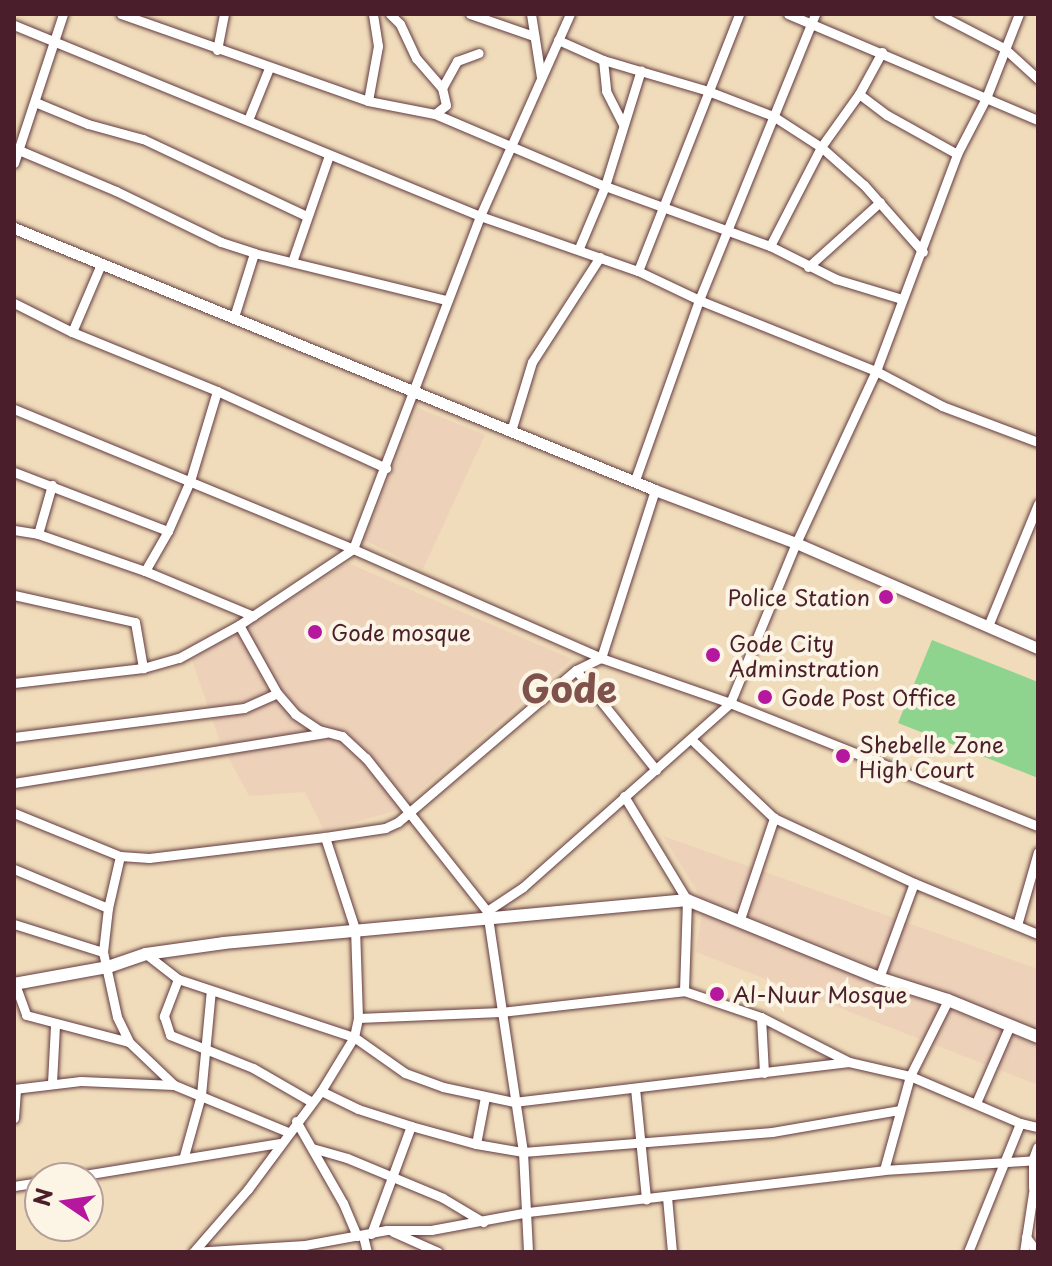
<!DOCTYPE html>
<style>
body{margin:0}
#map{position:relative;width:1052px;height:1266px;overflow:hidden;background:#f0dcba;font-family:"Playpen Sans",sans-serif}
div>[style]{position:absolute}
[style*='--x']{left:calc(var(--x)*1px);top:calc(var(--y)*1px);width:calc(var(--w)*1px);rotate:calc(var(--a)*1deg)}
.built>*{inset:0;background:#edd2b9}
.green>*{inset:0;background:#8ed48e}
.roads{filter:drop-shadow(0 0 2px #633b40) drop-shadow(0 0 2px #633b40)}
.minor>*{height:9px;margin:-4.5px;padding:0 4.5px;transform-origin:4.5px;border-radius:4.5px;background:#fff}
.tertiary>*{height:11px;margin:-5.5px;padding:0 5.5px;transform-origin:5.5px;border-radius:5.5px;background:#fff}
.secondary>*{height:12px;margin:-6px;padding:0 6px;transform-origin:6px;border-radius:6px;background:#fff}
.dots>*{width:22px;height:22px;translate:-50% -50%;box-sizing:border-box;border:4px solid #fcf5e5;border-radius:50%}
span{translate:-50% -50%;white-space:nowrap;text-align:center;line-height:1.15;-webkit-text-stroke:8px #fcf5e5;paint-order:stroke}
.poi-label{font-size:22px;color:#4a1f2b}
.right{translate:-100% -50%;text-align:right}
.left{translate:0 -50%;text-align:left}
.town-label{font-size:38px;color:#80524c;font-weight:700}
.frame{position:absolute;inset:0;border:16px solid #4a1f2b;pointer-events:none}
.north{position:absolute;left:24px;top:1162px;width:80px;height:80px;box-sizing:border-box;background:#fcf5e5;border:2px solid #b59f9b;border-radius:50%;rotate:283deg;font-size:22px;font-weight:700;line-height:32px;text-align:center;color:#4a1f2b}
.north::after{content:'';display:block;margin:auto;width:28px;height:36px;background:#b5179e;clip-path:polygon(50% 0,100% 100%,50% 72%,0 100%)}
</style>
<div id="map">
<div class="built">
<i style="clip-path:polygon(418px 408px,485px 435px,423px 569px,364px 540px)"></i>
<i style="clip-path:polygon(348px 563px,572px 659px,396px 811px,324px 830px,305px 792px,249px 796px,220px 742px,192px 660px)"></i>
<i style="clip-path:polygon(663px 836px,1038px 969px,1038px 1030px,701px 898px)"></i>
<i style="clip-path:polygon(702px 910px,1038px 1045px,1038px 1085px,696px 952px)"></i>
</div>
<div class="green">
<i style="clip-path:polygon(932px 640px,1038px 682px,1038px 778px,898px 723px)"></i>
</div>
<div class="roads">
<div class="minor">
<i style="--x:121;--y:14;--w:262;--a:19.4"></i>
<i style="--x:368;--y:101;--w:68;--a:11"></i>
<i style="--x:435;--y:114;--w:185;--a:23"></i>
<i style="--x:605;--y:186;--w:176;--a:20"></i>
<i style="--x:770;--y:246;--w:74;--a:26.6"></i>
<i style="--x:836;--y:279;--w:69;--a:16.9"></i>
<i style="--x:390;--y:14;--w:14;--a:45"></i>
<i style="--x:400;--y:24;--w:38;--a:65"></i>
<i style="--x:416;--y:58;--w:40;--a:49"></i>
<i style="--x:470;--y:14;--w:68;--a:19"></i>
<i style="--x:531;--y:14;--w:64;--a:81"></i>
<i style="--x:788;--y:14;--w:272;--a:23"></i>
<i style="--x:938;--y:14;--w:74;--a:27.3"></i>
<i style="--x:1004;--y:48;--w:46;--a:42.4"></i>
<i style="--x:14;--y:25;--w:504;--a:22.29"></i>
<i style="--x:480;--y:216;--w:167;--a:19.2"></i>
<i style="--x:638;--y:271;--w:68;--a:25.4"></i>
<i style="--x:699;--y:300;--w:191;--a:21.9"></i>
<i style="--x:876;--y:371;--w:75;--a:27.9"></i>
<i style="--x:942;--y:406;--w:103;--a:20.6"></i>
<i style="--x:558;--y:40;--w:49;--a:24"></i>
<i style="--x:603;--y:60;--w:109;--a:16.4"></i>
<i style="--x:708;--y:91;--w:70;--a:21"></i>
<i style="--x:773;--y:116;--w:57;--a:32.9"></i>
<i style="--x:821;--y:147;--w:57;--a:41.5"></i>
<i style="--x:864;--y:185;--w:89;--a:48.6"></i>
<i style="--x:217;--y:50;--w:37;--a:-79"></i>
<i style="--x:603;--y:60;--w:31;--a:84"></i>
<i style="--x:606;--y:91;--w:37;--a:63"></i>
<i style="--x:859;--y:94;--w:35;--a:37"></i>
<i style="--x:887;--y:115;--w:80;--a:29.1"></i>
<i style="--x:368;--y:101;--w:56;--a:-79.7"></i>
<i style="--x:378;--y:46;--w:32;--a:-99"></i>
<i style="--x:35;--y:102;--w:57;--a:22.5"></i>
<i style="--x:88;--y:124;--w:57;--a:15.3"></i>
<i style="--x:143;--y:139;--w:181;--a:25.2"></i>
<i style="--x:435;--y:114;--w:14;--a:-39"></i>
<i style="--x:446;--y:105;--w:17;--a:-103"></i>
<i style="--x:442;--y:88;--w:31;--a:-61"></i>
<i style="--x:457;--y:61;--w:23;--a:-20"></i>
<i style="--x:248;--y:120;--w:56;--a:-68"></i>
<i style="--x:14;--y:148;--w:111;--a:22.9"></i>
<i style="--x:116;--y:191;--w:117;--a:25.9"></i>
<i style="--x:221;--y:242;--w:35;--a:18"></i>
<i style="--x:254;--y:253;--w:198;--a:13.8"></i>
<i style="--x:14;--y:163;--w:157;--a:-71.8"></i>
<i style="--x:770;--y:246;--w:111;--a:-62.7"></i>
<i style="--x:821;--y:147;--w:65;--a:-54.4"></i>
<i style="--x:859;--y:94;--w:48;--a:-61.3"></i>
<i style="--x:579;--y:248;--w:67;--a:-67.2"></i>
<i style="--x:605;--y:186;--w:121;--a:-72.8"></i>
<i style="--x:292;--y:262;--w:113;--a:-70.9"></i>
<i style="--x:808;--y:267;--w:97;--a:-42.1"></i>
<i style="--x:638;--y:271;--w:276;--a:-68.5"></i>
<i style="--x:14;--y:303;--w:65;--a:26.6"></i>
<i style="--x:72;--y:332;--w:157;--a:22.1"></i>
<i style="--x:217;--y:391;--w:186;--a:24.5"></i>
<i style="--x:234;--y:317;--w:67;--a:-72.6"></i>
<i style="--x:72;--y:332;--w:74;--a:-66.9"></i>
<i style="--x:14;--y:409;--w:367;--a:22.4"></i>
<i style="--x:353;--y:549;--w:271;--a:23.7"></i>
<i style="--x:601;--y:658;--w:137;--a:19.2"></i>
<i style="--x:730;--y:703;--w:332;--a:21.8"></i>
<i style="--x:511;--y:431;--w:72;--a:-73.1"></i>
<i style="--x:532;--y:362;--w:125;--a:-57.1"></i>
<i style="--x:14;--y:472;--w:165;--a:21"></i>
<i style="--x:635;--y:480;--w:191;--a:-70.4"></i>
<i style="--x:699;--y:300;--w:309;--a:-67.9"></i>
<i style="--x:14;--y:530;--w:24;--a:9"></i>
<i style="--x:38;--y:534;--w:113;--a:19.1"></i>
<i style="--x:145;--y:571;--w:117;--a:22.6"></i>
<i style="--x:38;--y:534;--w:51;--a:-74.1"></i>
<i style="--x:145;--y:571;--w:46;--a:-60.1"></i>
<i style="--x:168;--y:531;--w:55;--a:-66.3"></i>
<i style="--x:190;--y:481;--w:94;--a:-73.3"></i>
<i style="--x:14;--y:595;--w:124;--a:12.6"></i>
<i style="--x:135;--y:622;--w:47;--a:80.1"></i>
<i style="--x:239;--y:625;--w:78;--a:60.8"></i>
<i style="--x:277;--y:693;--w:28;--a:49"></i>
<i style="--x:295;--y:714;--w:29;--a:34"></i>
<i style="--x:319;--y:730;--w:24;--a:15"></i>
<i style="--x:342;--y:736;--w:33;--a:43"></i>
<i style="--x:366;--y:758;--w:195;--a:51.7"></i>
<i style="--x:487;--y:911;--w:244;--a:81.5"></i>
<i style="--x:523;--y:1152;--w:100;--a:87.1"></i>
<i style="--x:988;--y:626;--w:132;--a:-67.7"></i>
<i style="--x:576;--y:670;--w:128;--a:51.3"></i>
<i style="--x:14;--y:683;--w:130;--a:-6.6"></i>
<i style="--x:143;--y:668;--w:37;--a:-16"></i>
<i style="--x:179;--y:658;--w:68;--a:-28.8"></i>
<i style="--x:239;--y:625;--w:137;--a:-33.7"></i>
<i style="--x:353;--y:549;--w:356;--a:-69.1"></i>
<i style="--x:480;--y:216;--w:221;--a:-66"></i>
<i style="--x:14;--y:737;--w:232;--a:-7.2"></i>
<i style="--x:244;--y:708;--w:36;--a:-24"></i>
<i style="--x:692;--y:740;--w:113;--a:43.6"></i>
<i style="--x:774;--y:818;--w:154;--a:24.9"></i>
<i style="--x:914;--y:883;--w:134;--a:22.4"></i>
<i style="--x:14;--y:783;--w:315;--a:-9.1"></i>
<i style="--x:624;--y:796;--w:122;--a:58.8"></i>
<i style="--x:687;--y:900;--w:91;--a:91.9"></i>
<i style="--x:14;--y:813;--w:114;--a:22.1"></i>
<i style="--x:120;--y:856;--w:29;--a:4"></i>
<i style="--x:149;--y:858;--w:177;--a:-6.8"></i>
<i style="--x:325;--y:837;--w:61;--a:-8.5"></i>
<i style="--x:385;--y:828;--w:14;--a:-25"></i>
<i style="--x:398;--y:822;--w:234;--a:-40.5"></i>
<i style="--x:576;--y:670;--w:28;--a:-26"></i>
<i style="--x:601;--y:658;--w:176;--a:-72.2"></i>
<i style="--x:120;--y:856;--w:53;--a:103"></i>
<i style="--x:108;--y:908;--w:44;--a:96.5"></i>
<i style="--x:103;--y:952;--w:66;--a:77.8"></i>
<i style="--x:117;--y:1017;--w:28;--a:64"></i>
<i style="--x:129;--y:1042;--w:62;--a:43.7"></i>
<i style="--x:174;--y:1085;--w:123;--a:22.4"></i>
<i style="--x:14;--y:869;--w:102;--a:22.5"></i>
<i style="--x:487;--y:911;--w:43;--a:-33.7"></i>
<i style="--x:523;--y:887;--w:277;--a:-41.6"></i>
<i style="--x:730;--y:703;--w:173;--a:-67.6"></i>
<i style="--x:796;--y:543;--w:190;--a:-65.1"></i>
<i style="--x:876;--y:371;--w:232;--a:-69.5"></i>
<i style="--x:957;--y:154;--w:63;--a:-62.6"></i>
<i style="--x:986;--y:98;--w:90;--a:-68.6"></i>
<i style="--x:740;--y:919;--w:107;--a:-71.4"></i>
<i style="--x:14;--y:924;--w:93;--a:17.5"></i>
<i style="--x:1017;--y:925;--w:76;--a:-74"></i>
<i style="--x:146;--y:954;--w:41;--a:38"></i>
<i style="--x:178;--y:979;--w:184;--a:18.3"></i>
<i style="--x:879;--y:978;--w:101;--a:-69.8"></i>
<i style="--x:178;--y:979;--w:40;--a:111"></i>
<i style="--x:164;--y:1016;--w:20;--a:72"></i>
<i style="--x:170;--y:1035;--w:89;--a:21.7"></i>
<i style="--x:253;--y:1068;--w:68;--a:30"></i>
<i style="--x:15;--y:984;--w:33;--a:70"></i>
<i style="--x:26;--y:1015;--w:106;--a:14.7"></i>
<i style="--x:761;--y:1017;--w:56;--a:86.9"></i>
<i style="--x:358;--y:1018;--w:143;--a:-2.4"></i>
<i style="--x:501;--y:1012;--w:184;--a:-6.5"></i>
<i style="--x:684;--y:991;--w:81;--a:18.7"></i>
<i style="--x:761;--y:1017;--w:99;--a:27.1"></i>
<i style="--x:849;--y:1062;--w:63;--a:12.9"></i>
<i style="--x:910;--y:1076;--w:120;--a:23.1"></i>
<i style="--x:1020;--y:1123;--w:18;--a:13"></i>
<i style="--x:354;--y:1037;--w:62;--a:35.2"></i>
<i style="--x:405;--y:1073;--w:40;--a:20.2"></i>
<i style="--x:443;--y:1087;--w:73;--a:11.9"></i>
<i style="--x:514;--y:1102;--w:337;--a:-6.8"></i>
<i style="--x:52;--y:1083;--w:58;--a:-87"></i>
<i style="--x:635;--y:1088;--w:112;--a:84.3"></i>
<i style="--x:14;--y:1089;--w:67;--a:-6.8"></i>
<i style="--x:81;--y:1081;--w:93;--a:2.5"></i>
<i style="--x:321;--y:1091;--w:41;--a:25.9"></i>
<i style="--x:358;--y:1109;--w:56;--a:17.8"></i>
<i style="--x:411;--y:1126;--w:67;--a:15.5"></i>
<i style="--x:476;--y:1144;--w:48;--a:9.7"></i>
<i style="--x:523;--y:1152;--w:250;--a:-4.6"></i>
<i style="--x:772;--y:1132;--w:130;--a:-9.8"></i>
<i style="--x:976;--y:1103;--w:85;--a:-66.4"></i>
<i style="--x:14;--y:1118;--w:29;--a:-86"></i>
<i style="--x:296;--y:1121;--w:95;--a:60.2"></i>
<i style="--x:343;--y:1203;--w:36;--a:67"></i>
<i style="--x:476;--y:1144;--w:48;--a:-79.2"></i>
<i style="--x:312;--y:1148;--w:36;--a:16"></i>
<i style="--x:347;--y:1158;--w:104;--a:22.6"></i>
<i style="--x:443;--y:1198;--w:47;--a:31"></i>
<i style="--x:184;--y:1156;--w:63;--a:-74.4"></i>
<i style="--x:201;--y:1095;--w:105;--a:-84.6"></i>
<i style="--x:884;--y:1170;--w:98;--a:-74.5"></i>
<i style="--x:910;--y:1076;--w:85;--a:-63.4"></i>
<i style="--x:66;--y:1178;--w:217;--a:-9.3"></i>
<i style="--x:14;--y:1186;--w:26;--a:-9"></i>
<i style="--x:667;--y:1197;--w:55;--a:84.8"></i>
<i style="--x:393;--y:1232;--w:49;--a:24"></i>
<i style="--x:371;--y:1234;--w:115;--a:-69.7"></i>
<i style="--x:363;--y:1236;--w:16;--a:76"></i>
<i style="--x:1026;--y:1237;--w:19;--a:54"></i>
<i style="--x:195;--y:1250;--w:81;--a:-49"></i>
<i style="--x:248;--y:1189;--w:122;--a:-53.3"></i>
<i style="--x:321;--y:1091;--w:63;--a:-58.6"></i>
<i style="--x:354;--y:1037;--w:19;--a:-78"></i>
<i style="--x:358;--y:1018;--w:89;--a:-91.9"></i>
<i style="--x:355;--y:929;--w:97;--a:-108.1"></i>
<i style="--x:193;--y:1252;--w:112;--a:-3.6"></i>
<i style="--x:305;--y:1245;--w:83;--a:-10.4"></i>
<i style="--x:387;--y:1230;--w:44;--a:0"></i>
<i style="--x:431;--y:1230;--w:99;--a:-10.5"></i>
<i style="--x:528;--y:1212;--w:358;--a:-6.7"></i>
<i style="--x:884;--y:1170;--w:154;--a:-3.7"></i>
<i style="--x:968;--y:1252;--w:139;--a:-68"></i>
<i style="--x:1024;--y:1252;--w:66;--a:-81.3"></i>
</div>
<div class="tertiary">
<i style="--x:14;--y:228;--w:692;--a:22.23"></i>
<i style="--x:655;--y:490;--w:151;--a:20.6"></i>
<i style="--x:796;--y:543;--w:264;--a:23.5"></i>
<i style="--x:1034;--y:1187;--w:28;--a:-90"></i>
<i style="--x:1034;--y:1159;--w:12;--a:-70"></i>
</div>
<div class="secondary">
<i style="--x:14;--y:984;--w:96;--a:-10.3"></i>
<i style="--x:108;--y:967;--w:40;--a:-18.9"></i>
<i style="--x:146;--y:954;--w:79;--a:-8"></i>
<i style="--x:224;--y:943;--w:465;--a:-5.3"></i>
<i style="--x:687;--y:900;--w:207;--a:22.1"></i>
<i style="--x:879;--y:978;--w:72;--a:17.7"></i>
<i style="--x:948;--y:1000;--w:97;--a:22.3"></i>
</div>
</div>
<div class="dots">
<i style="left:886px;top:597px;background:#b5179e"></i>
<i style="left:315px;top:632px;background:#b5179e"></i>
<i style="left:713px;top:655px;background:#b5179e"></i>
<i style="left:765px;top:697px;background:#b5179e"></i>
<i style="left:843px;top:756px;background:#b5179e"></i>
<i style="left:717px;top:994px;background:#b5179e"></i>
</div>
<div class="poi-label">
<span class="right" style="left:870px;top:597px">Police Station</span>
<span class="left" style="left:331px;top:632px">Gode mosque</span>
<span class="left" style="left:729px;top:655px">Gode City<br>Adminstration</span>
<span class="left" style="left:781px;top:697px">Gode Post Office</span>
<span class="left" style="left:859px;top:756px">Shebelle Zone<br>High Court</span>
<span class="left" style="left:733px;top:994px">Al-Nuur Mosque</span>
</div>
<div class="town-label">
<span style="left:569px;top:688px">Gode</span>
</div>
<div class="frame"></div>
<div class="north">N</div>
</div>
